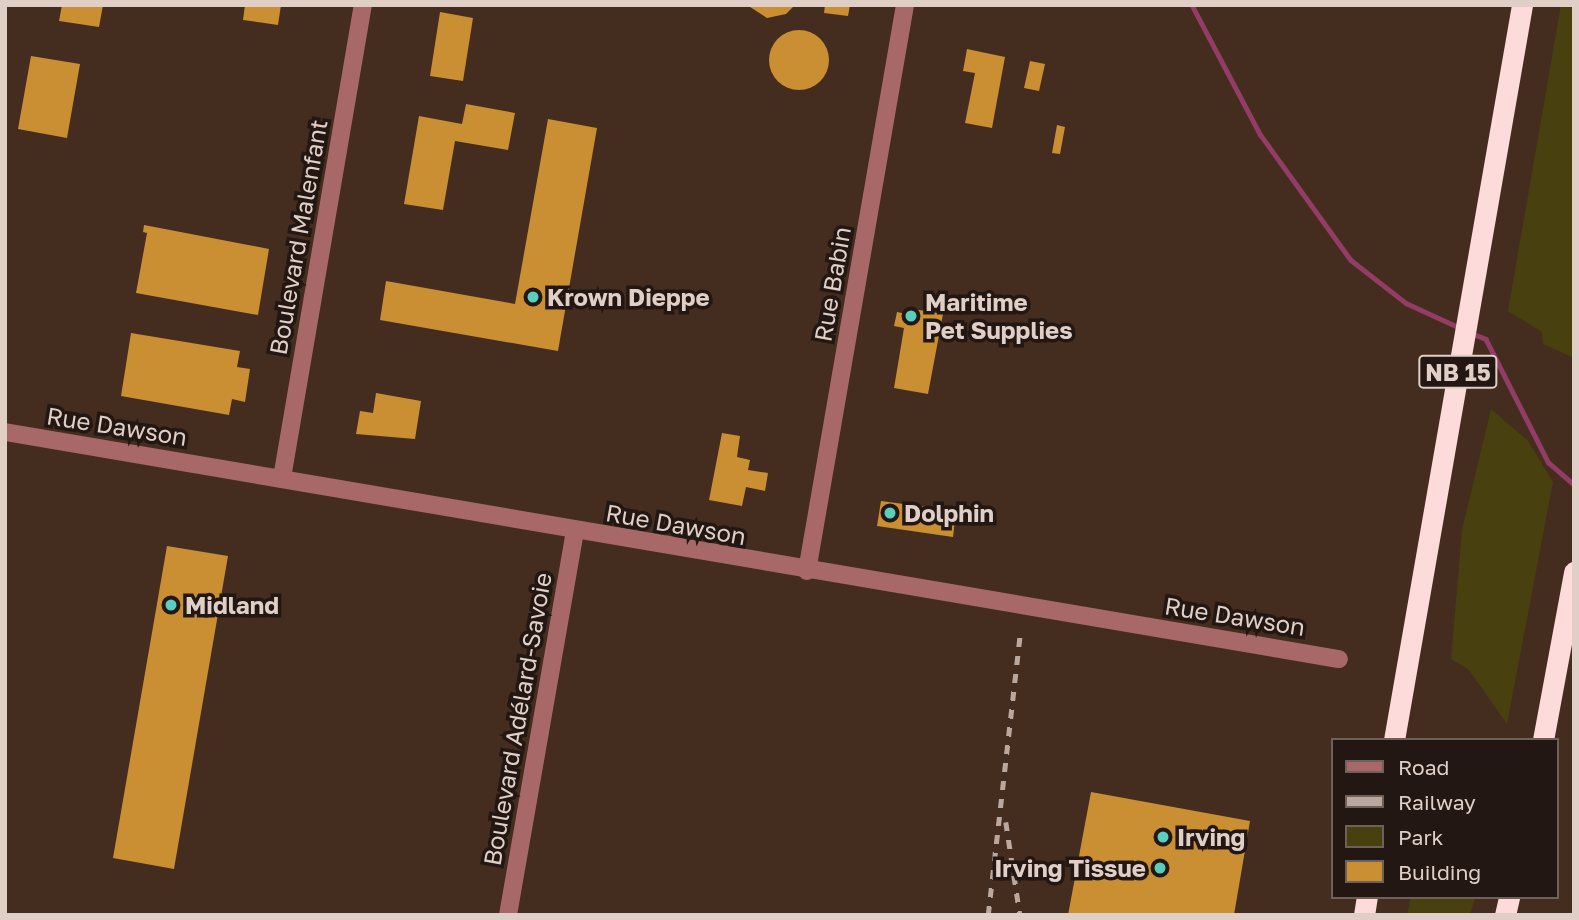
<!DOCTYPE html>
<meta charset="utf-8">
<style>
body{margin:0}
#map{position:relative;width:1579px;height:920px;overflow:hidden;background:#442c1f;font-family:"Golos Text",sans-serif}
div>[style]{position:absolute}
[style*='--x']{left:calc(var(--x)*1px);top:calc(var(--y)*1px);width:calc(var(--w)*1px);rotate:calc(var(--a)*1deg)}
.green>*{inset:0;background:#48410f}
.stream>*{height:4.5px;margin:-2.25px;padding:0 2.25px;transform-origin:2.25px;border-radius:2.25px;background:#933c66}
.building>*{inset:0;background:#ca8f33}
.round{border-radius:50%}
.minor>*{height:18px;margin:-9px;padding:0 9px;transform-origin:9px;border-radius:9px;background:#a96868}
.highway>*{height:21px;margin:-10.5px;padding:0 10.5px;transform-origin:10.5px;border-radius:10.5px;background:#fddbda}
.rail>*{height:4.5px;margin-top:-2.25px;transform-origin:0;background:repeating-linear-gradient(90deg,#baa89f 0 9px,transparent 0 18px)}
.dots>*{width:19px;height:19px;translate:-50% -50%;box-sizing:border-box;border:4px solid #221712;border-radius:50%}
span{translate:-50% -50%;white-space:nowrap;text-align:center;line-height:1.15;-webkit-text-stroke:7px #221712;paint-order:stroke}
.shield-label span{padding:2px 5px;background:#221712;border:2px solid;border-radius:5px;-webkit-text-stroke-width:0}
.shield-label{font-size:23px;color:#dfcfc7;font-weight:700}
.street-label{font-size:24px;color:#dfcfc7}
.poi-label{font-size:24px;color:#dfcfc7;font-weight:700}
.left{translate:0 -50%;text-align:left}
.right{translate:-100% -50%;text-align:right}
.frame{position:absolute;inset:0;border:7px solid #dfcfc7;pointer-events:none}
.legend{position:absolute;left:1331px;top:738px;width:228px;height:161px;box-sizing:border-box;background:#221712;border:2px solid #6e615a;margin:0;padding:9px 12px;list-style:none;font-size:21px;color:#dfcfc7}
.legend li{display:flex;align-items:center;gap:14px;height:35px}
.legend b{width:35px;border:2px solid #6e615a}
</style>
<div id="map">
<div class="green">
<i style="clip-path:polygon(1561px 5px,1574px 5px,1572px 357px,1543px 344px,1542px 332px,1508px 311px)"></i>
<i style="clip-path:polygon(1491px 409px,1528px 441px,1553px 482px,1507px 724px,1469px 670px,1451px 659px,1462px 530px)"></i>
<i style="clip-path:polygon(1411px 897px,1475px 897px,1470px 915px,1407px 915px)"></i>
</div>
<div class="stream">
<i style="--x:1192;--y:5;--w:146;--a:62.2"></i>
<i style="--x:1260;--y:134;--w:155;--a:54.2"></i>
<i style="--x:1351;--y:260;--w:70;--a:38"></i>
<i style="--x:1406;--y:303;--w:60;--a:24.8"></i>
<i style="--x:1471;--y:333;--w:16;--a:22"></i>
<i style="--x:1486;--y:339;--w:138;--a:63.2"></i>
<i style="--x:1548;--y:462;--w:35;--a:41"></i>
</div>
<div class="building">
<i style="clip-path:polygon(62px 5px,103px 5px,99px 27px,59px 21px)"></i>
<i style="clip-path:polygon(245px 5px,281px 5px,278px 25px,243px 20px)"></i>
<i style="clip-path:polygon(747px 5px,795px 5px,786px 14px,767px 18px)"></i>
<i style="clip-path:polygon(825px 5px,850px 5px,848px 16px,824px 13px)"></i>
<i style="clip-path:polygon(440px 12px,473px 18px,463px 81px,430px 76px)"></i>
<i class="round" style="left:769px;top:30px;width:60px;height:60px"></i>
<i style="clip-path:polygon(967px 49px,1005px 57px,992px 128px,965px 123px,975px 73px,963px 71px)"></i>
<i style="clip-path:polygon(31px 56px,80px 64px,67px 138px,18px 129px)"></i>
<i style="clip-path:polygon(1030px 61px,1045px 64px,1039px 91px,1024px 88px)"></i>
<i style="clip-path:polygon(466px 104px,515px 113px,508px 150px,455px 141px,443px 210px,404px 204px,419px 116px,462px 124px)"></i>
<i style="clip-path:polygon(548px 119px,597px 128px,558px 351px,380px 320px,386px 281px,515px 304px)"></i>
<i style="clip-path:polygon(1057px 125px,1065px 127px,1060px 154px,1052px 153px)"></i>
<i style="clip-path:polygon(144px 225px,269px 249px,258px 315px,136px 293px,147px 233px,143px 232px)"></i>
<i style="clip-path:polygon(907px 308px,943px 314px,928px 394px,894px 388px,904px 328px,894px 326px,897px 312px,906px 314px)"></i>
<i style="clip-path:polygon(131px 333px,240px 351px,237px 367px,250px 369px,245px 402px,232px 399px,229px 415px,121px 396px)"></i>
<i style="clip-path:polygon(376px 393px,421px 401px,415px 439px,356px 434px,360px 411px,373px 413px)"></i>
<i style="clip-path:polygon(722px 433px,740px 436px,737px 457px,750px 460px,748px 470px,768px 473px,765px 491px,746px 487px,742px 506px,709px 500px)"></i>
<i style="clip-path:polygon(881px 501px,956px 511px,953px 537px,877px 526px)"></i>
<i style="clip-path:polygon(167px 546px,228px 556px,174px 869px,113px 858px)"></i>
<i style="clip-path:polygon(1091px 792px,1250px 821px,1234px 915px,1068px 915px)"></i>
</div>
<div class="minor">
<i style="--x:5;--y:432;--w:1353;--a:9.66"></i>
<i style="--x:282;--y:478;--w:480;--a:-80.3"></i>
<i style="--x:807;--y:571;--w:574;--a:-80.18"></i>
<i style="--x:508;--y:915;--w:389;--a:-80.1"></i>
</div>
<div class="highway">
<i style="--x:1394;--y:740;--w:746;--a:-80.12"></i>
<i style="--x:1543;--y:740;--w:171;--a:-79.5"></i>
<i style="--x:1364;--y:915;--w:18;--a:-81"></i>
<i style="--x:1505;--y:915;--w:18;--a:-77"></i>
</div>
<div class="rail">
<i style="--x:1006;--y:822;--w:94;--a:81.4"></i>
<i style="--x:988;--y:915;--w:283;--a:-83.5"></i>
</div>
<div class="dots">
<i style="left:533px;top:297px;background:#59cebe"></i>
<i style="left:911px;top:316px;background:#59cebe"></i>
<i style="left:890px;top:513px;background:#59cebe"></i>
<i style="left:171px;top:605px;background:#59cebe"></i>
<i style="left:1163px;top:837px;background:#59cebe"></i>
<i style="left:1160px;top:868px;background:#59cebe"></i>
</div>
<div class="shield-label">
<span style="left:1458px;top:372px">NB 15</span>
</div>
<div class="street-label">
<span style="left:298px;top:237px;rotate:-80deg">Boulevard Malenfant</span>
<span style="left:832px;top:284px;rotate:-80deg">Rue Babin</span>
<span style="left:117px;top:426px;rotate:9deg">Rue Dawson</span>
<span style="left:676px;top:524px;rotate:10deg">Rue Dawson</span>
<span style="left:1235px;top:616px;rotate:9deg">Rue Dawson</span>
<span style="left:517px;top:719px;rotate:-80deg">Boulevard Adélard-Savoie</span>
</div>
<div class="poi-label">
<span class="left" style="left:547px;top:297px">Krown Dieppe</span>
<span class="left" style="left:925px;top:316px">Maritime<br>Pet Supplies</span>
<span class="left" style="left:904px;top:513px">Dolphin</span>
<span class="left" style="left:185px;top:605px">Midland</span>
<span class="left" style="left:1177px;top:837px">Irving</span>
<span class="right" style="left:1146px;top:868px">Irving Tissue</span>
</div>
<div class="frame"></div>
<ul class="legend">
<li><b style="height:9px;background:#a96868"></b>Road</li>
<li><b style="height:9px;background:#baa89f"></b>Railway</li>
<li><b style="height:19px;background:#48410f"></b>Park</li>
<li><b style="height:19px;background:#ca8f33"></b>Building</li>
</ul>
</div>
